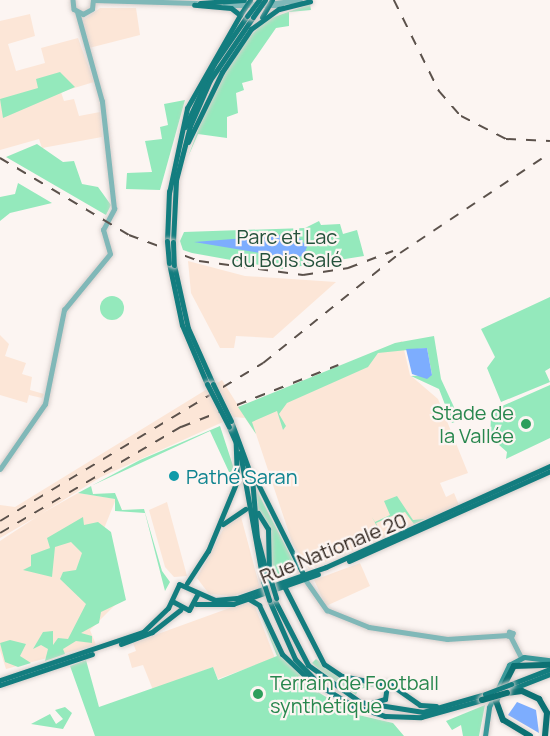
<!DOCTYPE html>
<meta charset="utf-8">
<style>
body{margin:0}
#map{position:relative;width:550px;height:736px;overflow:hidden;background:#fcf5f2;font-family:Manrope,sans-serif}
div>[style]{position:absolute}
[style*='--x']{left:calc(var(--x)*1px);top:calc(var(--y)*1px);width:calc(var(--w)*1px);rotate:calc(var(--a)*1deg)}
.built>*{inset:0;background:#fce6d7}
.green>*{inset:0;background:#94e9bc}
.round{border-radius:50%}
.water>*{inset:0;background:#7dadfe}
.roads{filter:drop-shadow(0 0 2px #d7cfcc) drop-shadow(0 0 2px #d7cfcc)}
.tertiary>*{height:4.5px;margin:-2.25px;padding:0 2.25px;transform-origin:2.25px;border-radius:2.25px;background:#80b8b8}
.secondary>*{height:5px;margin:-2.5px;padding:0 2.5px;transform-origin:2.5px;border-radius:2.5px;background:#399899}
.primary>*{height:5px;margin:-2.5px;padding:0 2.5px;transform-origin:2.5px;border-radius:2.5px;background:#137d7f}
.trunk>*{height:6px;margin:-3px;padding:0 3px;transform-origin:3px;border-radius:3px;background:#0c7173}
.rail>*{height:1.5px;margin-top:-0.75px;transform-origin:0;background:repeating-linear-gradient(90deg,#5b514b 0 10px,transparent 0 20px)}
.bridges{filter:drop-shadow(0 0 2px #d7cfcc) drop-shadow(0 0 2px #d7cfcc)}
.primary-bridge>*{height:5px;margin:-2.5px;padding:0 2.5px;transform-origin:2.5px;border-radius:2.5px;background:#137d7f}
.trunk-bridge>*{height:6px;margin:-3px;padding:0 3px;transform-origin:3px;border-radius:3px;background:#0c7173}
.dots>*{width:16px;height:16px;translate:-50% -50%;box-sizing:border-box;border:3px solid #fcf5f2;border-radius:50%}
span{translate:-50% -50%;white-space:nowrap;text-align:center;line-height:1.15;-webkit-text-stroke:4.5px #fcf5f2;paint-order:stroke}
.park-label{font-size:20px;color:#24513b}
.leisure-label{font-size:20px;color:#27864d}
.right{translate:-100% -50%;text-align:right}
.left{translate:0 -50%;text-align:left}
.culture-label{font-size:20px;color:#0d838f}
.street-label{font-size:20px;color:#2f241d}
</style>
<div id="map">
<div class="built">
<i style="clip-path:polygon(100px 8px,136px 8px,140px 35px,89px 48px,82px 21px)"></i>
<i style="clip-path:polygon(30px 14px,35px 36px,8px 44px,16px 71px,45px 63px,41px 48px,78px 38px,94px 82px,61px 92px,64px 101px,74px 99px,79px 116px,100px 112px,102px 137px,42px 148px,39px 139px,0 150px,0 21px)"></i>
<i style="clip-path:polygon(188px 261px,245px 276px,336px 282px,273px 338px,236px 336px,234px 348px,220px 348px,191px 293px)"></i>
<i style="clip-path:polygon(0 335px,9px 344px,5px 356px,26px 363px,22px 374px,32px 377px,30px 390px,44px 394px,42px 398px,29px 395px,27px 403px,0 395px)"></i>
<i style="clip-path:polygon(402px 341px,410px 375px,438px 399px,468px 473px,440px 483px,446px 497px,454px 493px,459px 505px,309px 569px,293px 545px,256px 434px,245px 418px,234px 417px,101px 477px,41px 514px,78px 493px,116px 499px,101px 536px,118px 602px,90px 630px,96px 645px,6px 669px,0 650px,0 541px,38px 516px,0 538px,0 505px,15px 507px,222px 380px,239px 407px)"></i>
<i style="clip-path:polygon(167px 502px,187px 576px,174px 577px,165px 567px,149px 510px)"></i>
<i style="clip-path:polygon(240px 513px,260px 588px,232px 596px,209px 594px,197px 578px,225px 526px)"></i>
<i style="clip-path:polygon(360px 563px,370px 586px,326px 606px,314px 580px)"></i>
<i style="clip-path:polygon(246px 602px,254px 604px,275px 658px,218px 679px,213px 667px,153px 690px,143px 665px,132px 668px,128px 654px,136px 651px,133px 643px)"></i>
</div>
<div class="green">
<i style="clip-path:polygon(310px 4px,311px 10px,289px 12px,289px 26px,276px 28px,251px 64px,253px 80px,242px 83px,244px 90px,236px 93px,238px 113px,227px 117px,227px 138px,198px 134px,188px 157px,211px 95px,247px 39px,266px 20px)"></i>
<i style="clip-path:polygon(60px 72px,75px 87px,3px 118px,0 99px,38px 88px,36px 79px)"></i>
<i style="clip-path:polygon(185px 100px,160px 190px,126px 189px,127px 173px,152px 172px,145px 141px,162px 139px,160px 127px,168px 125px,164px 104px)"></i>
<i style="clip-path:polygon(37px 144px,63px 162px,74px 161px,82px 184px,98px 187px,111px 205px,106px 215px,6px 157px)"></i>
<i style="clip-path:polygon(18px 183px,52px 203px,10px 213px,0 221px,0 197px,15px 194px)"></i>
<i style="clip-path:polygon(319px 221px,321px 225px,340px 224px,343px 234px,357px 230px,364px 256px,282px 269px,192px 253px,183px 250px,180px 241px,184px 232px,305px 228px)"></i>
<i class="round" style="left:100px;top:296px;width:24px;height:24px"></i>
<i style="clip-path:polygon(550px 297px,550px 368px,545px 371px,550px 382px,501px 402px,487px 368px,495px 357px,481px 329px)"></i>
<i style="clip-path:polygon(434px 336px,441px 379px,460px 420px,452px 423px,439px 389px,411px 376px,432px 375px,427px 348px,378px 353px,368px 367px,287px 403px,279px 414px,286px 426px,283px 430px,277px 411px,252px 422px,256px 434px,238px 407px,395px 343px)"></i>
<i style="clip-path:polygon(550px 385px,550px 438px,506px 459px,507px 452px,490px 437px,491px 417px,500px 407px)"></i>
<i style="clip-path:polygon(220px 426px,235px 472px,229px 472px,210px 431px,91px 486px,93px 494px,115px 493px,122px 510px,144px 509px,162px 571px,170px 582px,165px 591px,145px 513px,115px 511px,115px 499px,78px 493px,140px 460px)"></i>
<i style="clip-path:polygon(256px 489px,297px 568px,273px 581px,269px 526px,258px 511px)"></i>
<i style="clip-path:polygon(397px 496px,413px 520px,425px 519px,414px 524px,405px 512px,392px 516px,376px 523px,382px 536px,372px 517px,375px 522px,390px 515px,384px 501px)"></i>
<i style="clip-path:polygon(83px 517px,84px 525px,98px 522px,111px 532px,126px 600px,101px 612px,99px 623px,81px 633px,92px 636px,92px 643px,76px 641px,63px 649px,65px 654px,45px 661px,48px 649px,41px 645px,33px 649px,43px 632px,53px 631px,53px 645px,58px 638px,68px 639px,86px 604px,60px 579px,63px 572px,76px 570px,82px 553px,71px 542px,55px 547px,52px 577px,23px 570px,31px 566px,31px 555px,50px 548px,47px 538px)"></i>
<i style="clip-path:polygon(261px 616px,280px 653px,318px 692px,354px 714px,393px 723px,404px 736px,95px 736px,70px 666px,86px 660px,99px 707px,213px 667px,218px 680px,277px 656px)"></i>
<i style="clip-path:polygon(10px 640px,26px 644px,20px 656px,31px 663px,18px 667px,5px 662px,0 643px)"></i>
<i style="clip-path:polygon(316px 659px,346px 680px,384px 685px,358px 689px,356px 695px,318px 669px,312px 663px)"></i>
<i style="clip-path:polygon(485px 705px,479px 736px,463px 736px,461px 725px,452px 730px,446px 721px)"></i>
<i style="clip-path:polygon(65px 707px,72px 713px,63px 729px,31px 724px,50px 714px,56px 724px,63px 719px,55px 710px)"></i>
</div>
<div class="water">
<i style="clip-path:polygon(296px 234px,307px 247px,303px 256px,291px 258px,194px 242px)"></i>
<i style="clip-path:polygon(427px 348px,432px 375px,427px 379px,412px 374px,406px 349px)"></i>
<i style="clip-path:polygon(517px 702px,536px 710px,539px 733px,508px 715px)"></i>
</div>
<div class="roads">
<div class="tertiary">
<i style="--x:73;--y:0;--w:9;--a:84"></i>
<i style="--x:74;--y:9;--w:10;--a:29"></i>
<i style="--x:83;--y:14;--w:10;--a:-29"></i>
<i style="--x:92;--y:9;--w:9;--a:-84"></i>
<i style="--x:94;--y:0;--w:102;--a:1.7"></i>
<i style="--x:225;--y:4;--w:34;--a:0"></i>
<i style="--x:267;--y:4;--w:33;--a:-7"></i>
<i style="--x:234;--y:6;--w:48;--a:0"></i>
<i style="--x:0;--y:469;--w:79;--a:-55.3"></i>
<i style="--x:45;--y:404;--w:96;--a:-78.6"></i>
<i style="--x:64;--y:310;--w:72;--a:-50.6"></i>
<i style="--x:110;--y:254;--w:25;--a:-106"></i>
<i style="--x:103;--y:230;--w:24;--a:-62"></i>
<i style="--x:114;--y:209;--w:108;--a:-96.4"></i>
<i style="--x:102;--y:102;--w:93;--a:-105.5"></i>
<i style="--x:305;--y:579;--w:38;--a:55"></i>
<i style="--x:327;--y:610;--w:45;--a:22"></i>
<i style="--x:369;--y:627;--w:79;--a:8.7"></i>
<i style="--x:447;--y:639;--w:61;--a:-3.8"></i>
<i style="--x:509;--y:632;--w:4;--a:14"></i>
<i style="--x:513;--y:633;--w:3;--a:108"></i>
<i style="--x:512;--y:636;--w:4;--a:180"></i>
<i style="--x:508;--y:636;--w:4;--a:-76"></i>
<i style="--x:511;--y:637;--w:22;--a:63"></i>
</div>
<div class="secondary">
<i style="--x:485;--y:736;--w:29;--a:-82"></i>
<i style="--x:489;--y:707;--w:47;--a:-64.5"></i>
<i style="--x:509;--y:665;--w:17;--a:-28"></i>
<i style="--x:524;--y:657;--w:26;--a:7"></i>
</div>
<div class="primary">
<i style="--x:200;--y:3;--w:44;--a:-3.9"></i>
<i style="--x:240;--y:15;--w:18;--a:-56"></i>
<i style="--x:262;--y:17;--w:20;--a:-60"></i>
<i style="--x:185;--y:127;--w:69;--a:-65.3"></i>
<i style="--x:214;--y:64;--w:58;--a:-55.5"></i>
<i style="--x:188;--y:142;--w:78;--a:-64.1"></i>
<i style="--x:222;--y:72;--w:52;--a:-56"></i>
<i style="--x:251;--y:29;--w:34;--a:-36"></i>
<i style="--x:279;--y:9;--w:32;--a:-14"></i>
<i style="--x:169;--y:193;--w:87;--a:-78"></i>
<i style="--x:187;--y:108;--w:107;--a:-60.3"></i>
<i style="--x:240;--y:15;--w:11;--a:-142"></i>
<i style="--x:231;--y:8;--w:37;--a:-175"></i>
<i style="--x:167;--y:241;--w:50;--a:-87.7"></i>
<i style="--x:173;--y:242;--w:62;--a:-87.2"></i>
<i style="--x:176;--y:180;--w:56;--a:-75.5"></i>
<i style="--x:190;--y:126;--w:50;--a:-66.5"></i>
<i style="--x:210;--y:80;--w:76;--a:-55.7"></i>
<i style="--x:169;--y:263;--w:63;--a:78.2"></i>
<i style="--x:182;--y:325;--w:64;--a:67"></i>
<i style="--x:174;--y:265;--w:65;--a:77.5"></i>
<i style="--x:188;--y:328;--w:61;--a:65.9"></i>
<i style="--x:231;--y:421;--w:61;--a:69.8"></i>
<i style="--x:252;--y:478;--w:59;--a:85.2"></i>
<i style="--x:257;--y:537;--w:43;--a:75.3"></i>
<i style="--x:240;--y:453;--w:130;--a:79.8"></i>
<i style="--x:253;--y:474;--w:116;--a:63.4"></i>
<i style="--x:258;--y:513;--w:19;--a:58"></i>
<i style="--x:268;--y:529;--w:45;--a:88.7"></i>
<i style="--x:223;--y:524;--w:27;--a:-34"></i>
<i style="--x:349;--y:561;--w:220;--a:-24.1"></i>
<i style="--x:187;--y:583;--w:38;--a:-57"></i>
<i style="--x:208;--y:551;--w:76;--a:-67.5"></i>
<i style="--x:237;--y:481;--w:38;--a:-92"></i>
<i style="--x:236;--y:443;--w:17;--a:-114"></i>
<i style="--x:284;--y:586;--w:88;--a:62.9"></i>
<i style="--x:324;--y:664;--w:22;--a:34"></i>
<i style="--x:342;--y:676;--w:46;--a:11.3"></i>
<i style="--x:387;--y:685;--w:14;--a:98"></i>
<i style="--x:385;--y:699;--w:15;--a:164"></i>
<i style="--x:249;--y:599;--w:12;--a:31"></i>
<i style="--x:259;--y:605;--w:54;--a:64.9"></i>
<i style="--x:282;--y:654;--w:50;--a:43.4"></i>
<i style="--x:274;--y:599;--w:74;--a:62.7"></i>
<i style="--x:308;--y:665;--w:64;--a:35.4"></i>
<i style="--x:360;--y:702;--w:64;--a:9"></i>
<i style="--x:423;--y:712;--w:65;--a:-16.2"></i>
<i style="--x:269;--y:600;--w:64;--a:66.2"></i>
<i style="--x:295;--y:659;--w:39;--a:46"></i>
<i style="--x:322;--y:687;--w:37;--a:31"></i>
<i style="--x:354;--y:706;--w:33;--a:18"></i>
<i style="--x:385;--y:716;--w:36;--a:2"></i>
<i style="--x:421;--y:717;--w:63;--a:-15.6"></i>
<i style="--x:172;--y:601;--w:19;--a:28"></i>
<i style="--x:189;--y:610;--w:19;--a:-62"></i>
<i style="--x:196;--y:604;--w:37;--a:0"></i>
<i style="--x:233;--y:604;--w:90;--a:-19.4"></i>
<i style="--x:121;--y:644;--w:33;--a:-21"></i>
<i style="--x:152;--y:632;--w:36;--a:-38"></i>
<i style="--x:0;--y:680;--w:151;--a:-18.6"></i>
<i style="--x:143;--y:632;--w:35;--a:-44"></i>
<i style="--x:168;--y:608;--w:26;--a:-65"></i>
<i style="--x:179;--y:584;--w:39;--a:24"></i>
<i style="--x:215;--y:600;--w:22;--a:-5"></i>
<i style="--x:237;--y:598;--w:94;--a:-19.2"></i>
<i style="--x:326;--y:567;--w:246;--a:-24.3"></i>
<i style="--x:387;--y:682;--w:40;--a:34.9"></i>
<i style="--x:420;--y:705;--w:16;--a:4"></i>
<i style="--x:511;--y:684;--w:42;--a:-21"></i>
<i style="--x:0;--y:685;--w:97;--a:-18.6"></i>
<i style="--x:509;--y:690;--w:44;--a:-21.3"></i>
</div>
<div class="trunk">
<i style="--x:507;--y:693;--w:15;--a:-8"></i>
<i style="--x:522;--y:691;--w:19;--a:25"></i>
<i style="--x:539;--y:699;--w:16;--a:60"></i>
<i style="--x:547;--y:713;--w:23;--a:95"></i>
<i style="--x:530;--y:736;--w:31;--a:-149"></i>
<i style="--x:503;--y:720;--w:20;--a:-110"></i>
<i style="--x:496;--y:701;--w:39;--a:-63"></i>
<i style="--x:514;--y:666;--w:36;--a:-2"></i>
</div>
</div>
<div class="rail">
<i style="--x:394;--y:0;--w:102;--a:63.7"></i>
<i style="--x:439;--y:91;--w:33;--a:49"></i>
<i style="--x:461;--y:116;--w:51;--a:27.1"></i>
<i style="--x:506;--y:139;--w:44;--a:2.6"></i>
<i style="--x:0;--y:158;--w:150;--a:30.8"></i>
<i style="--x:129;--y:235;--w:75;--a:20.4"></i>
<i style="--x:199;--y:261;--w:105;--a:7.7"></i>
<i style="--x:303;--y:275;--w:46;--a:-8.8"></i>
<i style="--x:348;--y:268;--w:48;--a:-20.7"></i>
<i style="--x:0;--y:521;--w:307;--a:-31"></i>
<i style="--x:263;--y:363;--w:176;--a:-38.8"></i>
<i style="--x:400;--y:253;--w:180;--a:-33.7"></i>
<i style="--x:0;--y:533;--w:210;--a:-30.4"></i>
<i style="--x:181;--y:427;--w:169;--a:-21.5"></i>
</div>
<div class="bridges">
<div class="primary-bridge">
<i style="--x:247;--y:16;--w:20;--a:-53"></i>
<i style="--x:253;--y:17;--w:21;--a:-55"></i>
<i style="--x:167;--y:241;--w:22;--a:85"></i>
<i style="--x:173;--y:242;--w:23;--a:88"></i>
<i style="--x:207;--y:384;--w:48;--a:62.9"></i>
<i style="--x:213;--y:384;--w:41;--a:64.1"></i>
<i style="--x:270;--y:578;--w:21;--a:73"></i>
<i style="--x:263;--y:581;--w:20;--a:72"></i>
<i style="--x:485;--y:694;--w:28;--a:-21"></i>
</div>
<div class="trunk-bridge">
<i style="--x:482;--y:700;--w:26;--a:-16"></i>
</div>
</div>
<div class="dots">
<i style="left:526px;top:424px;background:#2e9e5b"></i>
<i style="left:174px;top:476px;background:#0f9aa8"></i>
<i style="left:258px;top:694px;background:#2e9e5b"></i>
</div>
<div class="park-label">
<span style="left:287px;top:248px">Parc et Lac<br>du Bois Salé</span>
</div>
<div class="leisure-label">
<span class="right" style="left:514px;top:424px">Stade de<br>la Vallée</span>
<span class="left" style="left:270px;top:694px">Terrain de Football<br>synthétique</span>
</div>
<div class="culture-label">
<span class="left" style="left:186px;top:476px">Pathé Saran</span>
</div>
<div class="street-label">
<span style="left:333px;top:548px;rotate:-22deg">Rue Nationale 20</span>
</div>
</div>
